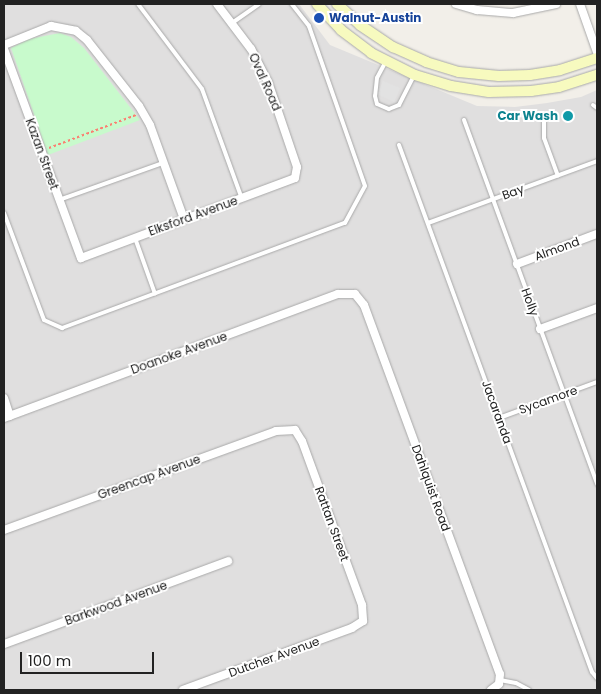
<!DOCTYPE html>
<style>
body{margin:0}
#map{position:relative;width:601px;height:694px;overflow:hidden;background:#f2efe9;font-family:Poppins,sans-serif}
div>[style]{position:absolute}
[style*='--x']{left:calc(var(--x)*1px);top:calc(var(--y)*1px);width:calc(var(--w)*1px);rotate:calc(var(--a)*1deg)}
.residential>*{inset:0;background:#e0dfdf}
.park>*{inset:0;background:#c8facc}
.parking>*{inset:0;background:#e2e2e2}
.path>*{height:2px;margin-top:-1px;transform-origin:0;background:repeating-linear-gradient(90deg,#fa8072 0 2.5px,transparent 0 5px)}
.roads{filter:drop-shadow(0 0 1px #a9a9a9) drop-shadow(0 0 1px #a9a9a9)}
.lane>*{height:4px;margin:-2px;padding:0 2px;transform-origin:2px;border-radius:2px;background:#fff}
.street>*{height:8px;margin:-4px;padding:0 4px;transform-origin:4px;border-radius:4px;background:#fff}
.secondary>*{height:10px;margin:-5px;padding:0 5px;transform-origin:5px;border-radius:5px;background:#f7fabf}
.dots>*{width:14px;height:14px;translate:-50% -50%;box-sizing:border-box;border:2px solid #fff;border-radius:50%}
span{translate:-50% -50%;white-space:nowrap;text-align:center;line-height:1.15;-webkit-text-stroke:4px #fff;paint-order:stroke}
.transit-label{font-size:12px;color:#164399;font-weight:700}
.left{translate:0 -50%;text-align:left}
.street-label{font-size:12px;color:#222}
.culture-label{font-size:12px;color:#0d838f;font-weight:700}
.right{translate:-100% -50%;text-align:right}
.frame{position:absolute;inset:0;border:5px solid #222;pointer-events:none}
.scale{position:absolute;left:20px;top:652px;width:134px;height:22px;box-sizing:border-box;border:2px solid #222;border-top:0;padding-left:6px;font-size:15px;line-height:18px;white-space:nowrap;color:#222;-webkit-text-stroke:4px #fff;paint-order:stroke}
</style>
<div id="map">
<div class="residential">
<i style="clip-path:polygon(4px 4px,299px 4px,330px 45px,477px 106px,515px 107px,547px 103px,581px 97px,597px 90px,597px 690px,4px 690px)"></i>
</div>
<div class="park">
<i style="clip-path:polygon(60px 33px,71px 37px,84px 48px,140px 120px,48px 155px,11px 48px,29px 39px)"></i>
</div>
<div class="parking">
<i style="clip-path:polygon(383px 81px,400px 88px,394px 102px,377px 94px)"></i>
</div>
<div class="path">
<i style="--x:49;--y:148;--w:93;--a:-20.8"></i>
</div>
<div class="roads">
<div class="lane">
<i style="--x:138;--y:4;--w:106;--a:53"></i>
<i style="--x:202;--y:89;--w:117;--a:70"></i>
<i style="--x:232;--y:23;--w:33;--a:-35"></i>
<i style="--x:386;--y:61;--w:19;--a:118"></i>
<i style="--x:377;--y:78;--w:18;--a:96"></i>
<i style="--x:375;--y:96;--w:8;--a:76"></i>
<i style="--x:377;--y:104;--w:13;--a:23"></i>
<i style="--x:389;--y:109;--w:11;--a:-22"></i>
<i style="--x:399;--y:105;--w:34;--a:-63"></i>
<i style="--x:593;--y:105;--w:5;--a:37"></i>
<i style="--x:464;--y:120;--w:388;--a:69.9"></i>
<i style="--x:544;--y:120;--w:18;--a:90"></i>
<i style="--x:544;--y:138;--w:40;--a:69.8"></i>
<i style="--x:399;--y:145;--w:561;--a:69.89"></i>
<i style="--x:592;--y:672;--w:8;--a:50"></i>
<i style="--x:59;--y:200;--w:110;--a:-19.6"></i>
<i style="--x:4;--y:213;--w:114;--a:69.5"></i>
<i style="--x:44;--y:320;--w:20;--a:24"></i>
<i style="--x:62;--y:328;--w:302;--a:-20.4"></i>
<i style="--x:345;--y:223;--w:42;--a:-61.6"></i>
<i style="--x:365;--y:186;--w:170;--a:-109.3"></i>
<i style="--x:309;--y:26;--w:28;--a:-128"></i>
<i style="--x:428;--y:223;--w:180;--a:-20.1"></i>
<i style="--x:135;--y:238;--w:59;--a:70.3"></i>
<i style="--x:499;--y:418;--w:104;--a:-20.2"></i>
<i style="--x:500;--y:680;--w:16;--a:11"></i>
<i style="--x:516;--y:683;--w:15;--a:28"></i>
</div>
<div class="street">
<i style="--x:456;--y:4;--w:22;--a:16"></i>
<i style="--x:477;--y:10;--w:36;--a:5"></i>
<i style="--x:513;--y:13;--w:44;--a:-11.8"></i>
<i style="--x:580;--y:4;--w:51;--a:70.5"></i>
<i style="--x:4;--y:45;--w:51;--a:-22"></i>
<i style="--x:51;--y:26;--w:25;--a:11"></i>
<i style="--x:76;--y:31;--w:14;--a:39"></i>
<i style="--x:87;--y:40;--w:84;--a:51.8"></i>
<i style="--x:139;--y:106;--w:22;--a:60"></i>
<i style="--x:150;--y:125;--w:100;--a:70.1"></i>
<i style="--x:4;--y:49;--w:223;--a:69.8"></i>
<i style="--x:81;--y:258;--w:228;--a:-20.5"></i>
<i style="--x:295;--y:178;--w:11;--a:-80"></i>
<i style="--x:297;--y:167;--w:90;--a:-108.8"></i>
<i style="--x:268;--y:82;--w:37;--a:-117"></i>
<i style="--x:251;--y:49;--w:56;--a:-127.1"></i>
<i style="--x:517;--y:264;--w:85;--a:-20.6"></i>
<i style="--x:540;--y:329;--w:61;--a:-20.2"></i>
<i style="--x:4;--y:398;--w:19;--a:72"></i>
<i style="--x:4;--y:418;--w:356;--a:-20.4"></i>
<i style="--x:338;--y:294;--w:17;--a:0"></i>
<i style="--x:355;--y:294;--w:14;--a:51"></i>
<i style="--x:364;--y:305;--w:393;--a:69.8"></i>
<i style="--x:500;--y:674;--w:10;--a:96"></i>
<i style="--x:499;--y:684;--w:10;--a:143"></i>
<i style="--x:4;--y:530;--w:289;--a:-20"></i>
<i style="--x:276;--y:431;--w:19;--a:-3"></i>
<i style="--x:295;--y:430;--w:13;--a:58"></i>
<i style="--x:302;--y:441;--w:175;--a:69.9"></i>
<i style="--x:362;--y:605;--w:16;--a:86"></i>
<i style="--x:363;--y:621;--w:13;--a:148"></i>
<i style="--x:352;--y:628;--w:180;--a:159.9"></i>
<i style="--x:4;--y:644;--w:239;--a:-20.3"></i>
</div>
<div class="secondary">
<i style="--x:317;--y:4;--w:35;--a:47"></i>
<i style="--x:341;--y:30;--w:38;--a:37"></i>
<i style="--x:371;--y:53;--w:49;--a:26.6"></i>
<i style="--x:415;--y:75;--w:38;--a:17"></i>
<i style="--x:451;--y:86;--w:38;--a:9"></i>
<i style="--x:489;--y:92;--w:42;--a:-1.4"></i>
<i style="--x:531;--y:91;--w:28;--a:-8"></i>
<i style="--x:559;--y:87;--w:40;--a:-18"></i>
<i style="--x:337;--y:4;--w:31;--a:42"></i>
<i style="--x:360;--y:25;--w:40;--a:34"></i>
<i style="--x:393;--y:47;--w:36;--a:24"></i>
<i style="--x:426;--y:62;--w:34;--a:17"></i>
<i style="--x:459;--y:72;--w:40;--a:5.7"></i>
<i style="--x:499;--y:76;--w:31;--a:-2"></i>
<i style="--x:530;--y:75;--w:30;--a:-9"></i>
<i style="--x:560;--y:70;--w:39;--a:-18"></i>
</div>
</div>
<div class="dots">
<i style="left:319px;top:18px;background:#1a4fb4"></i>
<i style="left:568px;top:116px;background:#0f9aa8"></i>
</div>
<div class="transit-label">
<span class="left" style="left:329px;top:18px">Walnut-Austin</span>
</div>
<div class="street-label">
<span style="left:265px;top:82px;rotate:66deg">Oval Road</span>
<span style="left:42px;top:154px;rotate:70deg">Kazan Street</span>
<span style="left:513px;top:192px;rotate:-20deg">Bay</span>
<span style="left:193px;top:216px;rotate:-20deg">Elksford Avenue</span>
<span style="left:557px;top:249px;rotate:-20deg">Almond</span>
<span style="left:530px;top:302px;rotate:70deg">Holly</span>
<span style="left:179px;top:353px;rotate:-20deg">Doanoke Avenue</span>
<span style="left:548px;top:400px;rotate:-20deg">Sycamore</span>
<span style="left:497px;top:412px;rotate:70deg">Jacaranda</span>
<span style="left:149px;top:477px;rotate:-20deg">Greencap Avenue</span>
<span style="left:431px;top:488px;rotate:70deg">Dahlquist Road</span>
<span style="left:332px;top:524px;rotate:70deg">Rattan Street</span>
<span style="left:116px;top:603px;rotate:-20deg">Barkwood Avenue</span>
<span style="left:274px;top:657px;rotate:-20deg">Dutcher Avenue</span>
</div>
<div class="culture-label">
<span class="right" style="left:558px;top:116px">Car Wash</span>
</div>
<div class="frame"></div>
<div class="scale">100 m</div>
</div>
